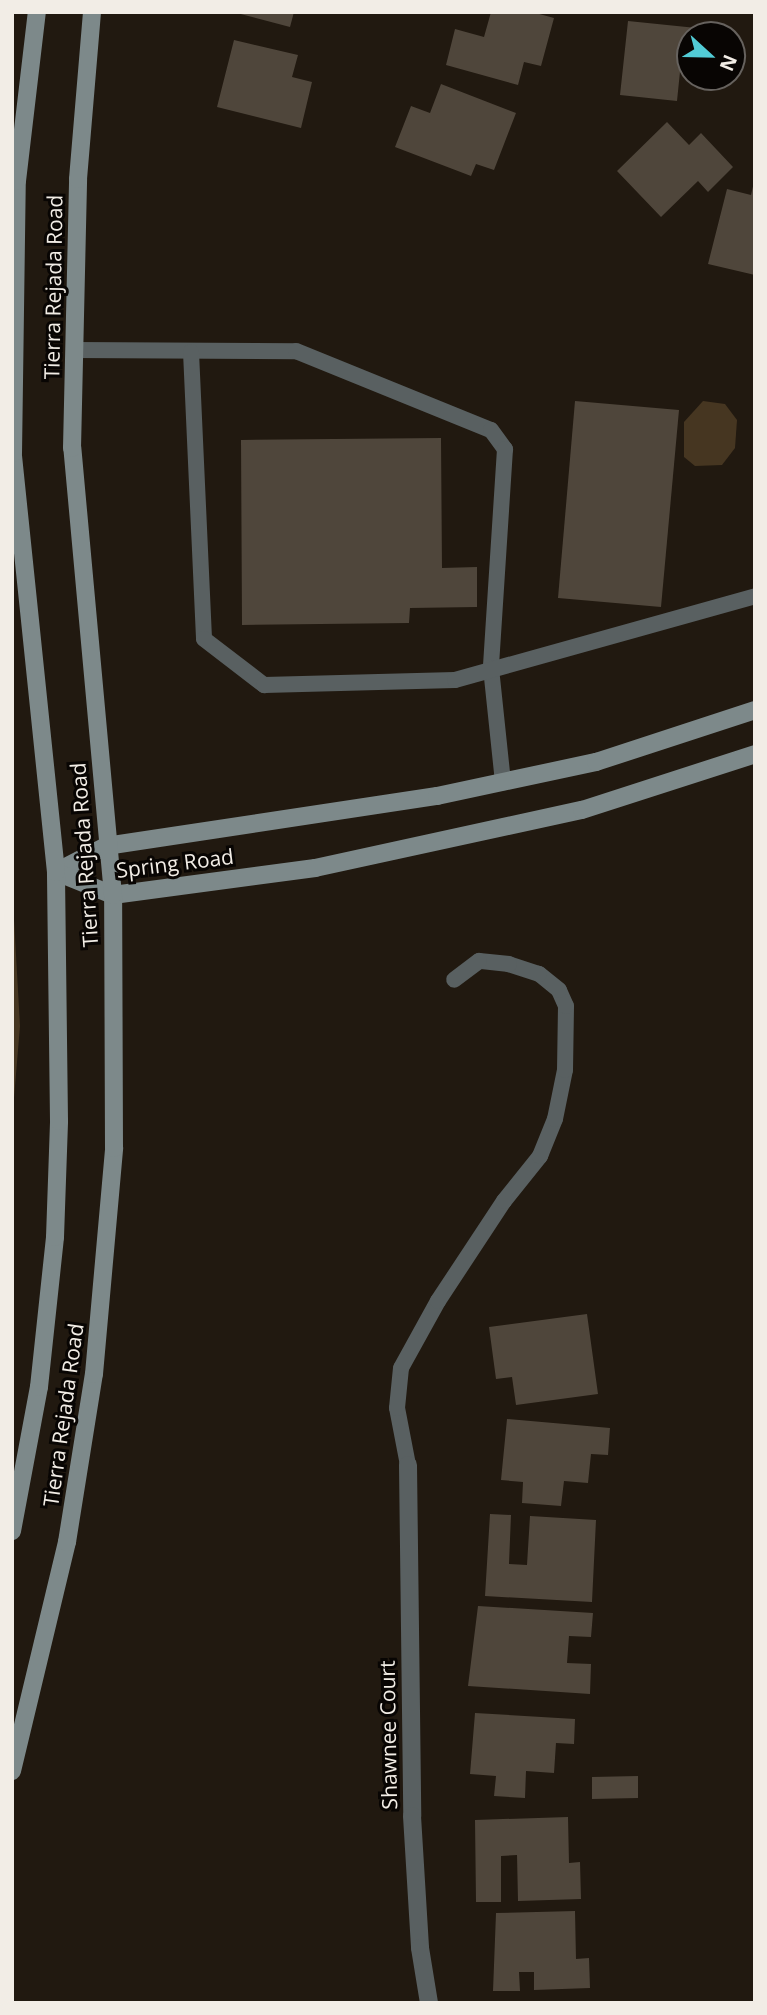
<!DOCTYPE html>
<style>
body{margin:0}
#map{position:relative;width:767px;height:2015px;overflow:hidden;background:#211910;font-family:"Open Sans",sans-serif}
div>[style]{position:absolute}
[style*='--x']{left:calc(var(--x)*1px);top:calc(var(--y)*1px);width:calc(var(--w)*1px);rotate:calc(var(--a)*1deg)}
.green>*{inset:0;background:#463621}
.building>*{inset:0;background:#4f463b}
.lane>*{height:16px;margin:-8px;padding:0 8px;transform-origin:8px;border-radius:8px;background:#596061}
.street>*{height:18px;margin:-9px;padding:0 9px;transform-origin:9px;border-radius:9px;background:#596061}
.secondary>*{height:18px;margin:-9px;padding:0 9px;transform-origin:9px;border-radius:9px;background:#7d898a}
span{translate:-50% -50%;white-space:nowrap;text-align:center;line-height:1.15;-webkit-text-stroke:6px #080503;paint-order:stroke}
.street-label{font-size:21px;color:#f2ede6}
.frame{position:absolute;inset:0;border:14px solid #f2ede6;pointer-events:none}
.north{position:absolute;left:676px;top:21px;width:70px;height:70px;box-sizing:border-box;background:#080503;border:2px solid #66625e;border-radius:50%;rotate:112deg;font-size:19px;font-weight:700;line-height:28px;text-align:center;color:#f2ede6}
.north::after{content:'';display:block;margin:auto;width:24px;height:32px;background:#52ccd6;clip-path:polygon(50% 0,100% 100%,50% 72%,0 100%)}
</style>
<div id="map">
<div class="green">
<i style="clip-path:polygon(703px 401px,725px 404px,737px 420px,735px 448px,722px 465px,695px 466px,684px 457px,684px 422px)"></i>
<i style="clip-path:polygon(12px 884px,20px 1026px,12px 1122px)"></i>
</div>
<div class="building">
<i style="clip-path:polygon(233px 12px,294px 12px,290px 27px)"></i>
<i style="clip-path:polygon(491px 12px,532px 12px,554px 18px,541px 66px,524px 62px,518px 85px,446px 65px,455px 29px,484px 37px)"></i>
<i style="clip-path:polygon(628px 21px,716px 30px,715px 35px,690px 35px,690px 63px,681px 62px,677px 101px,620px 95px)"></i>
<i style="clip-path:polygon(234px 40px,298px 55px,292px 77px,312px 82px,301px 128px,217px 107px)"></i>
<i style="clip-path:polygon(441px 84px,516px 113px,494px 170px,476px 164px,471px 176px,395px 147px,411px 106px,430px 113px)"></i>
<i style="clip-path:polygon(667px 122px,689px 145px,701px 133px,733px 167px,708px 192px,698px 181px,661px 217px,617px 171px)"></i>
<i style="clip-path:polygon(754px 182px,755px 275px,708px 264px,727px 189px,751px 195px)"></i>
<i style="clip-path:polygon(575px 401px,679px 410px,661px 607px,558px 598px)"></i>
<i style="clip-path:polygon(441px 438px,442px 568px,477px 567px,477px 607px,410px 608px,409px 623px,242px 625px,241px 440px)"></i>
<i style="clip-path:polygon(587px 1314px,598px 1394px,516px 1405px,512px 1377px,496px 1379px,489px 1327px)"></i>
<i style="clip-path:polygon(507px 1419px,610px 1428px,608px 1455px,591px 1454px,588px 1483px,564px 1481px,561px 1506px,522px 1503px,523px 1482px,501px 1480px)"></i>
<i style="clip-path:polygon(490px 1514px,511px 1515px,509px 1564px,527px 1565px,530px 1516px,596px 1520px,592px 1602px,485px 1596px)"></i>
<i style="clip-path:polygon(478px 1606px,593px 1613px,591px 1637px,569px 1636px,567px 1663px,591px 1664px,590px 1694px,468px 1686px)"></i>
<i style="clip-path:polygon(475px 1713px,575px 1719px,574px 1744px,556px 1743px,554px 1773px,526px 1771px,525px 1798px,494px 1796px,496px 1776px,470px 1774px)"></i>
<i style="clip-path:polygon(638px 1776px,638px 1798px,592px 1799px,592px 1777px)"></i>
<i style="clip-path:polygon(568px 1817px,569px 1863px,580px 1862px,581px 1899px,518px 1901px,517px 1855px,501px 1856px,501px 1902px,476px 1902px,475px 1820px)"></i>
<i style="clip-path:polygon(575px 1911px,576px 1959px,589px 1958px,590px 1988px,534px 1990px,534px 1972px,519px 1972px,520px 1991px,493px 1991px,496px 1913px)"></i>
</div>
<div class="lane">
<i style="--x:74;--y:350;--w:222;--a:0.3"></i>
<i style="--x:296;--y:351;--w:210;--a:22.1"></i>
<i style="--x:491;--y:430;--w:24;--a:54"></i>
<i style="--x:505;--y:449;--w:219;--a:93.7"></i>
<i style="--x:491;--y:668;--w:115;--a:84"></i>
<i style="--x:191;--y:352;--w:287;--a:87.4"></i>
<i style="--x:204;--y:639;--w:76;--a:37.5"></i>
<i style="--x:264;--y:685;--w:191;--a:-1.5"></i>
<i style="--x:455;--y:680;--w:312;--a:-15.6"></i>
<i style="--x:408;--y:1465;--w:58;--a:-100.9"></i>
<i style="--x:397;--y:1408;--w:40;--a:-84.3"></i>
<i style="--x:401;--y:1368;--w:77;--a:-61.1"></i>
<i style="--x:438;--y:1301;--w:120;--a:-56.6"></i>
<i style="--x:504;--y:1201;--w:58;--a:-51.3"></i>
<i style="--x:540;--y:1156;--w:40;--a:-68"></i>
<i style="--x:555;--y:1119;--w:50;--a:-78.5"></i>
<i style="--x:565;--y:1070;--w:64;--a:-89.1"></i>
<i style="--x:566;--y:1006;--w:17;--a:-114"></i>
<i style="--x:559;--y:990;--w:26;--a:-141"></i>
<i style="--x:539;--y:974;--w:32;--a:-162"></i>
<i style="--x:509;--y:964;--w:30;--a:-174"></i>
<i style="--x:479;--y:961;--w:31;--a:143"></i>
</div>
<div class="street">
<i style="--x:408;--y:1465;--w:351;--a:89.3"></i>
<i style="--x:412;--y:1816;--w:132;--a:86.5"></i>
<i style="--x:420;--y:1948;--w:56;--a:80.7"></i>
</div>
<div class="secondary">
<i style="--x:56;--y:872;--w:56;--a:-27.5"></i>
<i style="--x:106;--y:846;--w:335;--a:-8.6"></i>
<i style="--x:437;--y:796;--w:163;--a:-12.1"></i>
<i style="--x:596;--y:762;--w:167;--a:-18.1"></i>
<i style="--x:56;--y:872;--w:61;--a:22"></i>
<i style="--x:113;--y:895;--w:204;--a:-7.6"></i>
<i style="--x:315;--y:868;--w:273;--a:-12.3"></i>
<i style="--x:582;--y:810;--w:182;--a:-17.9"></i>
<i style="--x:12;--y:1531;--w:147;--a:-79.4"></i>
<i style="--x:39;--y:1387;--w:151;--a:-83.9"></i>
<i style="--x:55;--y:1237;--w:116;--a:-88"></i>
<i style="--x:59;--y:1121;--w:249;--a:-90.7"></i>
<i style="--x:56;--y:872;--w:421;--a:-95.9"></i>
<i style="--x:13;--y:453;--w:272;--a:-89.2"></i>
<i style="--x:17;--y:181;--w:170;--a:-83.3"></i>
<i style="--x:12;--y:1771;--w:236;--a:-76.5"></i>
<i style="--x:67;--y:1542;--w:170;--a:-80.9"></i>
<i style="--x:94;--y:1374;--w:227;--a:-84.9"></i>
<i style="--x:114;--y:1148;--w:253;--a:-90.2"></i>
<i style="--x:113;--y:895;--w:449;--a:-95.2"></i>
<i style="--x:72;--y:448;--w:269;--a:-88.7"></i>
<i style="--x:78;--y:179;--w:168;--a:-85.2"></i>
</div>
<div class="street-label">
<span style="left:53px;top:287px;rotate:-89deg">Tierra Rejada Road</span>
<span style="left:84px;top:855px;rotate:-94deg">Tierra Rejada Road</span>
<span style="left:175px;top:863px;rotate:-7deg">Spring Road</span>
<span style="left:63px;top:1415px;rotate:-82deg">Tierra Rejada Road</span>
<span style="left:388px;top:1735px;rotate:-91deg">Shawnee Court</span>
</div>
<div class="frame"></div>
<div class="north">N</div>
</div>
